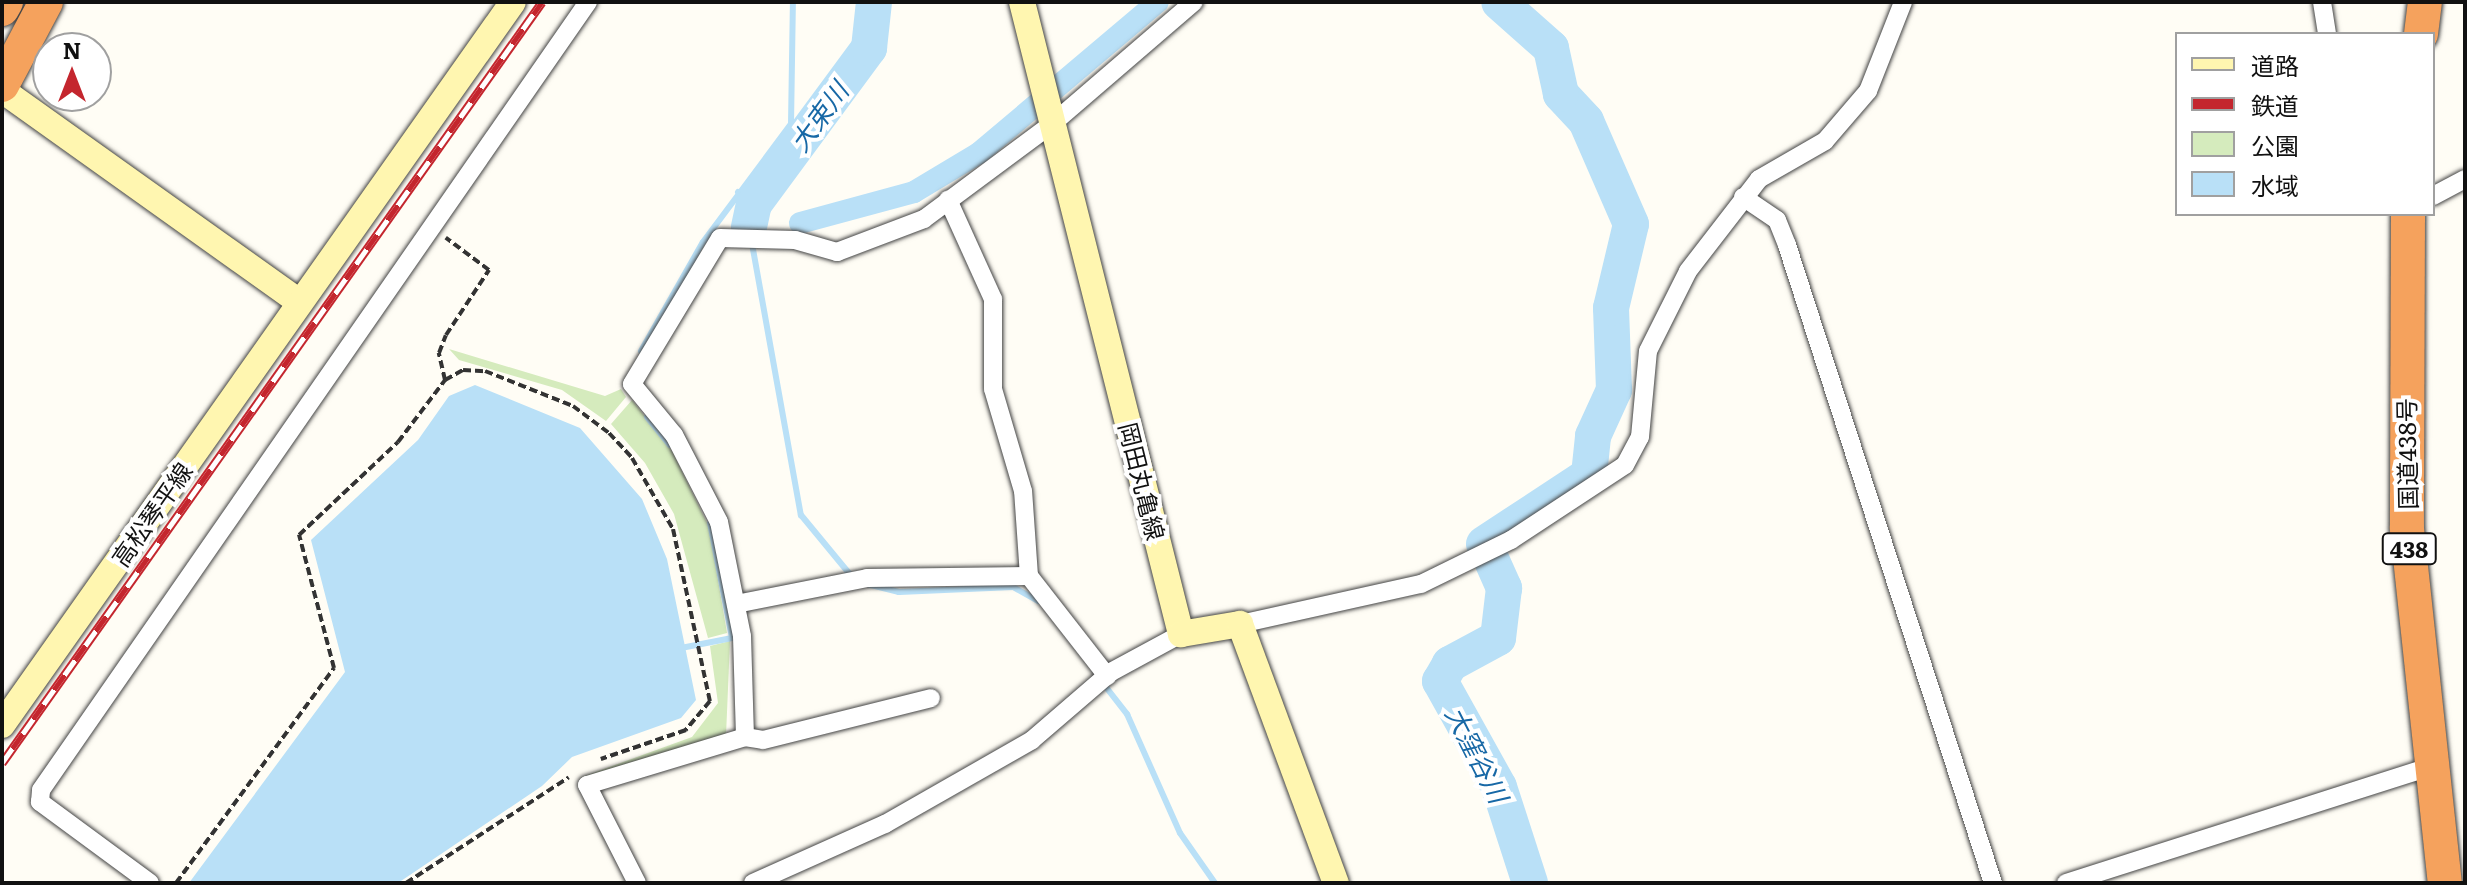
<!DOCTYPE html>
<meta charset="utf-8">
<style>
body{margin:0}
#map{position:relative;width:2467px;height:885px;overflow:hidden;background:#fffdf5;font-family:Literata,"Noto Sans JP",serif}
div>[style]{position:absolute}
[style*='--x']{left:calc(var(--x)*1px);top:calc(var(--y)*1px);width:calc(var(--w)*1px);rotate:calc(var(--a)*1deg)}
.green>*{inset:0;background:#d5ebbd}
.water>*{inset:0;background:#b9e0f7}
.stream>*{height:6px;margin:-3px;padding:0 3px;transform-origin:3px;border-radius:3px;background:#b9e0f7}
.canal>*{height:22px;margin:-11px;padding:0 11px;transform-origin:11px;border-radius:11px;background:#b9e0f7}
.river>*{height:36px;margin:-18px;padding:0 18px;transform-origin:18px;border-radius:18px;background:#b9e0f7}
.path>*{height:4px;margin-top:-2px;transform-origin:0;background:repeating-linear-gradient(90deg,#333 0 8px,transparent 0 12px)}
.roads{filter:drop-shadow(0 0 2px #444) drop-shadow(0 0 2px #444)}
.street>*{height:18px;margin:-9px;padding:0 9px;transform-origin:9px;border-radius:9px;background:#fff}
.secondary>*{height:26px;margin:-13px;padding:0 13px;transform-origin:13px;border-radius:13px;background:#fff6b0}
.highway>*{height:34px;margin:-17px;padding:0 17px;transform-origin:17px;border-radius:17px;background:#f5a25d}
.rail>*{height:9px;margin-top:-4.5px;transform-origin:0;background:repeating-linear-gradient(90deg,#fff 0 18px,#c4262e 0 36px);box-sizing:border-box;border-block:2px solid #c4262e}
span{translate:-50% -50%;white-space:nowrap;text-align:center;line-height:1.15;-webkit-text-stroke:8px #fff;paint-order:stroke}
.shield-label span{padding:2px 6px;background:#fff;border:2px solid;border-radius:6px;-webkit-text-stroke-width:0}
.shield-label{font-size:22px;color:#111;font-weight:700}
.street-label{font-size:24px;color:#111}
.water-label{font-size:26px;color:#1768a6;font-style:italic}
.frame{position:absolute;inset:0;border:4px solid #111;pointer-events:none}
.legend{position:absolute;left:2175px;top:32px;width:260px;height:184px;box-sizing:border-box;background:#fff;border:2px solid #a0a0a0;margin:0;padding:10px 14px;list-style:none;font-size:24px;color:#111}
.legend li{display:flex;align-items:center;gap:16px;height:40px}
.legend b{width:40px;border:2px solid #a0a0a0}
.north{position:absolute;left:32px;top:32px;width:80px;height:80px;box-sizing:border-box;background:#fff;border:2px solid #a0a0a0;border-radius:50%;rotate:0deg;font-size:22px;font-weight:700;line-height:32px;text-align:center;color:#111}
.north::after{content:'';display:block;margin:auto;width:28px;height:36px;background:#c4262e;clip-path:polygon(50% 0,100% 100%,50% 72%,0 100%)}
</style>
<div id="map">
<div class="green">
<i style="clip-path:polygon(449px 349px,605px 396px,621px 389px,626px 397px,606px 421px,562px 390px,459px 360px)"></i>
<i style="clip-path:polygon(632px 400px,672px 451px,709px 527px,727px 633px,708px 638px,674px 514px,645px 463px,611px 424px)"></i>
<i style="clip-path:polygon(730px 641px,726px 736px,579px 778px,692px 737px,718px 703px,710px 646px)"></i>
</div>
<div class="water">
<i style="clip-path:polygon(475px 385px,580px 428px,642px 499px,667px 559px,696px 700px,681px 718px,572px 757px,542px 786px,398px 883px,189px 883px,345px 672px,311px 540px,418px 440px,449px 396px)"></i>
</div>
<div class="stream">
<i style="--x:793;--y:146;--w:118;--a:-55"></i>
<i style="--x:861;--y:49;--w:48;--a:-81.5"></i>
<i style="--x:738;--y:192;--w:20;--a:37"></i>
<i style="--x:749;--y:227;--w:293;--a:79.8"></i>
<i style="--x:801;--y:515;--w:82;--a:50.5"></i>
<i style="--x:641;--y:351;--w:125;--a:-60.4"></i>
<i style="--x:703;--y:242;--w:147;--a:-53.3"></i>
<i style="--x:791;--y:124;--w:122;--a:-89.1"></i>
<i style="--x:647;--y:417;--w:36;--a:51"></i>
<i style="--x:867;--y:584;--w:33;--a:14"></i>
<i style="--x:899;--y:592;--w:114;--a:-2.5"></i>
<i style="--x:1013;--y:587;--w:29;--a:29"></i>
<i style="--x:681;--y:648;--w:52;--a:-11.1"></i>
<i style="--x:732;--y:638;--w:117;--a:-100.8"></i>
<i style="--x:1102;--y:682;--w:41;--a:52"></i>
<i style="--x:1127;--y:714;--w:130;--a:66"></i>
<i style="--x:1180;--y:833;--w:61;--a:55"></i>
</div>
<div class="canal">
<i style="--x:800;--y:223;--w:118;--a:-15.2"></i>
<i style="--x:914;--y:192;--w:76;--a:-31"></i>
<i style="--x:979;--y:153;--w:234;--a:-40.2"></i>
</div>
<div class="river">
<i style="--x:749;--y:227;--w:24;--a:-78"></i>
<i style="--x:754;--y:204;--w:194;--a:-53.6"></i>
<i style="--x:869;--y:48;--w:46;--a:-83.8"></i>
<i style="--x:1484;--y:544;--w:126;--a:-33.3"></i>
<i style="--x:1589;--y:475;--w:39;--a:-84"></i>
<i style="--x:1593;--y:436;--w:51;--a:-65.5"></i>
<i style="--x:1614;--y:390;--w:82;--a:-92.1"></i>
<i style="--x:1611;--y:308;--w:86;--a:-76.6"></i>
<i style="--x:1631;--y:224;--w:112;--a:-113.6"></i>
<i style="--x:1586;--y:121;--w:37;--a:-133"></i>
<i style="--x:1561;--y:94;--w:47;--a:-102.3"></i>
<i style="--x:1551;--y:48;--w:69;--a:-138.5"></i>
<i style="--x:1492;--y:561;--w:30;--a:66"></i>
<i style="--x:1504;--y:588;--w:50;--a:96.8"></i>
<i style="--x:1498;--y:638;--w:55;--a:151.6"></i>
<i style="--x:1450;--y:664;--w:20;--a:120"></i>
<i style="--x:1440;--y:681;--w:121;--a:60.9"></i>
<i style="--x:1499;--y:787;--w:101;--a:72.1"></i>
</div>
<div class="path">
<i style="--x:445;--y:380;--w:28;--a:-103"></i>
<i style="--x:439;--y:353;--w:19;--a:-69"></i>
<i style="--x:446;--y:335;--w:78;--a:-56.5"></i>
<i style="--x:489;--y:270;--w:54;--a:-143.3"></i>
<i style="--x:176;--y:883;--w:267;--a:-53.7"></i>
<i style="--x:334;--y:668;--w:138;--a:-104.7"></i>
<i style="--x:299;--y:535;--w:136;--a:-43.2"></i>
<i style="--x:398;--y:442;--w:78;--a:-52.8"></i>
<i style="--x:445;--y:380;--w:21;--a:-29"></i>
<i style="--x:463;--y:370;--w:22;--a:3"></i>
<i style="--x:485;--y:371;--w:95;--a:21.7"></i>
<i style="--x:573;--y:406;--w:45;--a:36.9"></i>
<i style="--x:609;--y:433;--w:34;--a:47"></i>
<i style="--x:632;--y:458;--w:82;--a:60"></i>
<i style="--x:673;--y:529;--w:176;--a:77.9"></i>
<i style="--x:710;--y:701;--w:38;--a:130"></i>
<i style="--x:686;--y:730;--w:90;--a:161.2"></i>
<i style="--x:406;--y:883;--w:194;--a:-33"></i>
</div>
<div class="roads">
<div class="street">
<i style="--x:2322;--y:2;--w:32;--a:81"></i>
<i style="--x:2433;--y:196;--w:36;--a:-28"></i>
<i style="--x:1743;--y:197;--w:41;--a:34.1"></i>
<i style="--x:1777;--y:220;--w:27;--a:68"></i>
<i style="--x:1787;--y:245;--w:670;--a:72.11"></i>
<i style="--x:1029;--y:576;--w:127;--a:52"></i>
<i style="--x:736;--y:604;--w:134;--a:-11.2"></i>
<i style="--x:867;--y:578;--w:162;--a:-0.7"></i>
<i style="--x:1029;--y:576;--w:85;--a:-94"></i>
<i style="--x:1023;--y:491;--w:106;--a:-106.4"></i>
<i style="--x:993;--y:389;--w:90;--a:-90"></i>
<i style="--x:993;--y:299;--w:109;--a:-114.4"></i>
<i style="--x:1240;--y:624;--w:185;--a:-12.5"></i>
<i style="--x:1421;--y:584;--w:100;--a:-26.1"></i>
<i style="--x:1511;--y:540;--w:136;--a:-33.3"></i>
<i style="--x:1625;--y:465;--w:32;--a:-62"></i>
<i style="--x:1640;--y:437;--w:86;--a:-84.7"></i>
<i style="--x:1648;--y:351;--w:89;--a:-63.4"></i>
<i style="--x:1688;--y:271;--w:116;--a:-52.3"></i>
<i style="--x:1759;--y:179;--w:76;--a:-29.9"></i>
<i style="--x:1825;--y:141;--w:66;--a:-49.3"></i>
<i style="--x:1868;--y:91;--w:96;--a:-68.5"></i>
<i style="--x:745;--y:737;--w:101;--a:-91.7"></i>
<i style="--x:742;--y:636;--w:116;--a:-101.4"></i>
<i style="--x:719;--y:522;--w:98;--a:-117.3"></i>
<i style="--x:674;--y:435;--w:66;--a:-129.5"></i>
<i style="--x:632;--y:384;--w:170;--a:-58.9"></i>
<i style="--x:720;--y:238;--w:75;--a:1.5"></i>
<i style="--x:795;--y:240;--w:44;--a:15.9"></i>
<i style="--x:837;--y:252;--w:93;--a:-20.8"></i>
<i style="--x:924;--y:219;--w:159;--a:-36.6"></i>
<i style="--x:1052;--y:124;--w:187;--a:-40.7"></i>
<i style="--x:150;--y:883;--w:137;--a:-143.6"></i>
<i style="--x:40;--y:802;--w:12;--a:-85"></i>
<i style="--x:41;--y:790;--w:959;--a:-55.23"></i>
<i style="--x:637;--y:883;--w:110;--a:-117"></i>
<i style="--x:587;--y:785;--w:165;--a:-16.9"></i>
<i style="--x:745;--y:737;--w:18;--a:9"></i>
<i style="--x:763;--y:740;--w:173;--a:-14"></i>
<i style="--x:753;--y:883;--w:145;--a:-24.1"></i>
<i style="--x:885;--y:824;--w:169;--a:-29.7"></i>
<i style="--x:1032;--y:740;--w:104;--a:-40.7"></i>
<i style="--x:1111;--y:672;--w:80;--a:-28.5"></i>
<i style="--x:2066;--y:883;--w:382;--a:-17.7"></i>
</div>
<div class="secondary">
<i style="--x:1022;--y:2;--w:652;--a:75.88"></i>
<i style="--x:1181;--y:634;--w:60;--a:-9.6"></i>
<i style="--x:1240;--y:624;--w:276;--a:69.7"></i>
<i style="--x:2;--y:90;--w:365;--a:35.5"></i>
<i style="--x:2;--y:725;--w:885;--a:-54.75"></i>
</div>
<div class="highway">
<i style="--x:2;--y:9;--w:8;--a:-60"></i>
<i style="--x:2421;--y:34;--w:32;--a:-83"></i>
<i style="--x:2;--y:85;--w:94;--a:-62.1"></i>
<i style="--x:2408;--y:214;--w:315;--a:90.2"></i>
<i style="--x:2407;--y:529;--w:356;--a:83.9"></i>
</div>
</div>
<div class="rail">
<i style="--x:2;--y:763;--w:933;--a:-54.64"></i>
</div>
<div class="shield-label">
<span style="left:2409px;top:549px">438</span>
</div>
<div class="street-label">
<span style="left:2406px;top:454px;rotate:-91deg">国道438号</span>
<span style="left:1143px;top:481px;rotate:76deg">岡田丸亀線</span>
<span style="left:151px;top:514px;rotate:-55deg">高松琴平線</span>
</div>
<div class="water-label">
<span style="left:818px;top:116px;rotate:-54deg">大束川</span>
<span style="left:1478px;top:754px;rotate:63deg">大窪谷川</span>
</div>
<div class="frame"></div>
<ul class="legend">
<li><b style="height:10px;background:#fff6b0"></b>道路</li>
<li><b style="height:10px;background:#c4262e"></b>鉄道</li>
<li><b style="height:22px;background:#d5ebbd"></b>公園</li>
<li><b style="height:22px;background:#b9e0f7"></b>水域</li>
</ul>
<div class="north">N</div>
</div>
